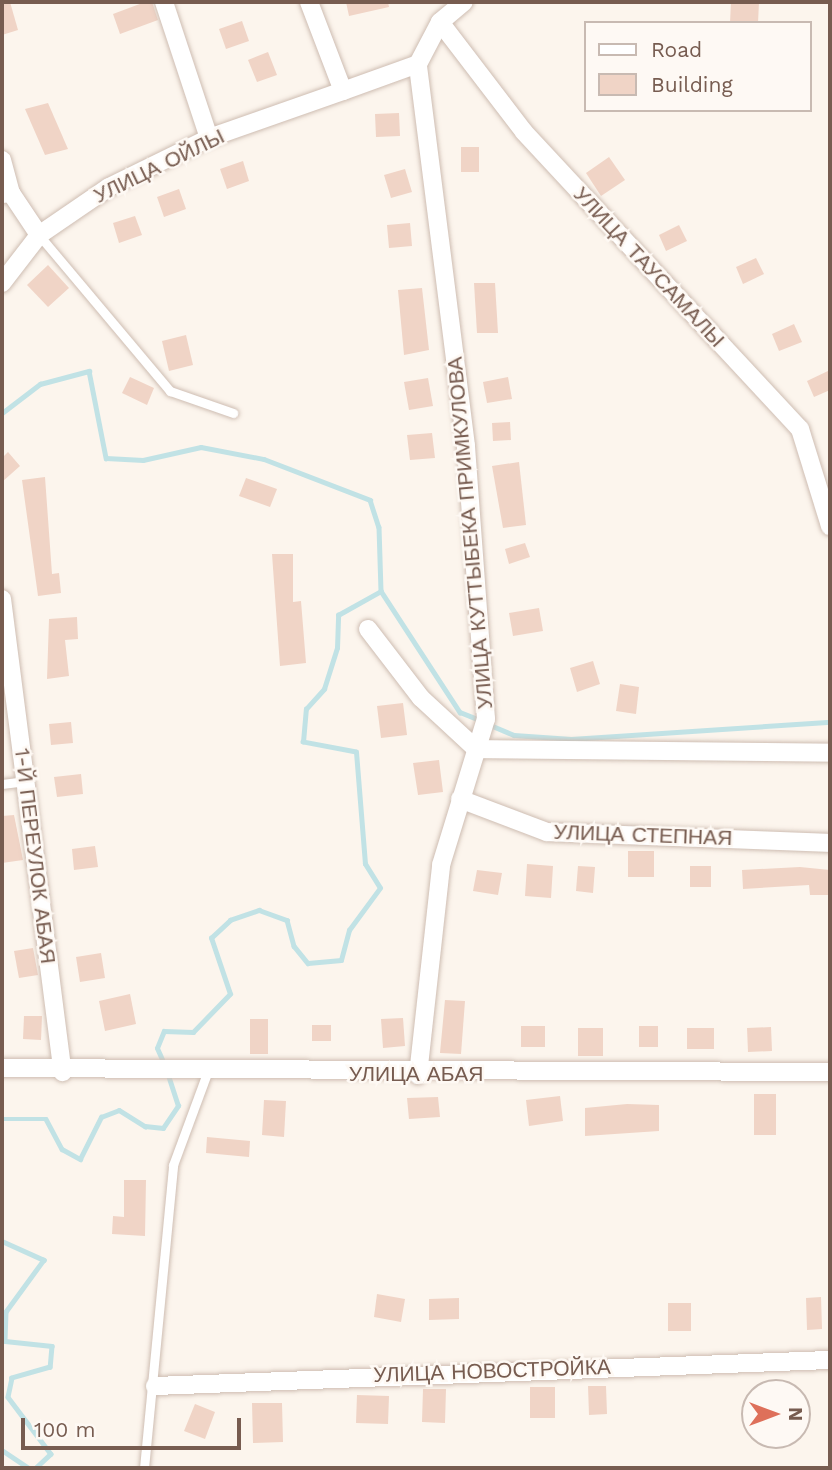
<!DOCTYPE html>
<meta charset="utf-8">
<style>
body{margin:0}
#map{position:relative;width:832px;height:1470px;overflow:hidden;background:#fcf5ed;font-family:"Work Sans",sans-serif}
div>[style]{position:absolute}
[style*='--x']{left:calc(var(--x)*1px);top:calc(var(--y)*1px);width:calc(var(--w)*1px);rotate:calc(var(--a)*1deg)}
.stream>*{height:4.5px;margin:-2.25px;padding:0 2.25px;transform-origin:2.25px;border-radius:2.25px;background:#c1e2e5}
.building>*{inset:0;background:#f0d4c6}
.roads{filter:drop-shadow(0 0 2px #cebdb2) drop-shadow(0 0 2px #cebdb2)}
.lane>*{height:9px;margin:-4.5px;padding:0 4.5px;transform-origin:4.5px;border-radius:4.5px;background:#fff}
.street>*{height:18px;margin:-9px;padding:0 9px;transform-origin:9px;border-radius:9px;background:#fff}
span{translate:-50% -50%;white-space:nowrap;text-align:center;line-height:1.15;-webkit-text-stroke:5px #fef9f4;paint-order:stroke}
.street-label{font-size:21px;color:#775c50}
.frame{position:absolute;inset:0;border:4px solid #775c50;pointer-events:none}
.legend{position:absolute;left:584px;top:21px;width:228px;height:91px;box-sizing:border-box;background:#fef9f4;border:2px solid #c8bab2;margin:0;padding:9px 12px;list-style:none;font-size:21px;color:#775c50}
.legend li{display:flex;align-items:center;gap:14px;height:35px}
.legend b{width:35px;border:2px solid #c8bab2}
.north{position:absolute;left:741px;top:1379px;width:70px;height:70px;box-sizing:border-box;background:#fef9f4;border:2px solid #c8bab2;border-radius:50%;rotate:90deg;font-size:19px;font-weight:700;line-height:28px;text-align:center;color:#775c50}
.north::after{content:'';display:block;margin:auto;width:24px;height:32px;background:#de705a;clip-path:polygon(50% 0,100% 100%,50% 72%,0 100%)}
.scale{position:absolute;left:21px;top:1418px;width:220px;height:32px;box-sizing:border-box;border:4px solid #775c50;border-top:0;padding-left:9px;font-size:21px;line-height:24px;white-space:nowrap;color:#775c50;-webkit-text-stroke:5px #fef9f4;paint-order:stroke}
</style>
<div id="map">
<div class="stream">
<i style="--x:2;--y:413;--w:48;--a:-37.3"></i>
<i style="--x:40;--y:384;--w:51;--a:-14.9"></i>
<i style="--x:89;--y:371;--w:89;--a:78.9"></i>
<i style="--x:106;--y:458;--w:37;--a:3"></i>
<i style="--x:143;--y:460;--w:59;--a:-12.6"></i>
<i style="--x:201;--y:447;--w:64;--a:10.8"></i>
<i style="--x:264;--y:459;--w:114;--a:21.1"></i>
<i style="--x:370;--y:500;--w:28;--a:72"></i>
<i style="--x:379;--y:527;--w:64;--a:88.2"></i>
<i style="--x:381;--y:591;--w:145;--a:56.9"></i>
<i style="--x:460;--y:712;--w:22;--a:22"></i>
<i style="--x:488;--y:724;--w:28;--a:23"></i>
<i style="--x:514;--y:735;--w:57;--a:4"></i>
<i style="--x:571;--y:739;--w:260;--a:-3.8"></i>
<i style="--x:164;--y:1064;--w:17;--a:-114"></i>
<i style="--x:157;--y:1048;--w:18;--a:-68"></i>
<i style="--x:164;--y:1031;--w:29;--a:2"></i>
<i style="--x:193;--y:1032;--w:53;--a:-45.8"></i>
<i style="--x:230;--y:994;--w:59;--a:-108.7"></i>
<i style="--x:211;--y:938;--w:26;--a:-43"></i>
<i style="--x:230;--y:920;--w:31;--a:-19"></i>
<i style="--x:259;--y:910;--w:30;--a:20"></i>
<i style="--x:287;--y:920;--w:27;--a:75"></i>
<i style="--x:294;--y:946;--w:22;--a:51"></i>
<i style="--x:308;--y:963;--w:33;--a:-5"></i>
<i style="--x:341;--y:960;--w:31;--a:-75"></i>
<i style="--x:349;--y:930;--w:52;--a:-53.6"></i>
<i style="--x:380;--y:888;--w:28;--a:-122"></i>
<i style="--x:365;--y:864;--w:112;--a:-94.6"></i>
<i style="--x:356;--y:752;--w:54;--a:-169.3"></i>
<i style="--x:303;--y:742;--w:33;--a:-85"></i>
<i style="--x:306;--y:709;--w:27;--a:-48"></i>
<i style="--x:324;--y:689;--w:43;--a:-72.4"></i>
<i style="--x:337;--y:648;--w:33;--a:-88"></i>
<i style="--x:338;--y:615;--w:49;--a:-29.2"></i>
<i style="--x:2;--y:1119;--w:44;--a:0"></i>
<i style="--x:46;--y:1119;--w:34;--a:62"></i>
<i style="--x:62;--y:1149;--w:21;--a:29"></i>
<i style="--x:80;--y:1159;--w:47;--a:-63.4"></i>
<i style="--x:101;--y:1117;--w:19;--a:-21"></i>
<i style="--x:119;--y:1110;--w:31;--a:32"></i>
<i style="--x:145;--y:1126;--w:18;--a:6"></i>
<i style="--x:163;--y:1128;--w:27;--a:-56"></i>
<i style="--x:178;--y:1106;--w:35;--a:-108"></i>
<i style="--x:2;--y:1241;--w:46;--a:24.3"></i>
<i style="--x:44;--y:1260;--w:64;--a:126.2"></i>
<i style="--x:6;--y:1312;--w:29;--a:92"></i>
<i style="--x:5;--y:1341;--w:47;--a:6.1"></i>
<i style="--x:52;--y:1346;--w:21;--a:95"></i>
<i style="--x:50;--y:1367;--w:40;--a:164"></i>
<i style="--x:12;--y:1378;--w:19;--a:102"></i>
<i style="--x:8;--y:1397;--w:71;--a:53"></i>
<i style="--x:51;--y:1454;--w:21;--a:137"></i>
<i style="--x:2;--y:1450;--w:32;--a:34"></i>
</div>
<div class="building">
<i style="clip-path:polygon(2px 2px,10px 2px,18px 30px,2px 35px)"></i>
<i style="clip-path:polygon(145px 2px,152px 2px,158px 20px,120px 34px,113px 14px)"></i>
<i style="clip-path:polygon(346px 2px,388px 2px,389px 7px,349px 16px)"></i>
<i style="clip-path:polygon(731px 2px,759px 2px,758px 23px,730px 23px)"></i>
<i style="clip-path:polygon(242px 21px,249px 41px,226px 49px,219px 29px)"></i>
<i style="clip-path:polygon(268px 52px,277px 75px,257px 82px,248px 60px)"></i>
<i style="clip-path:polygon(48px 103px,68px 149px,45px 155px,25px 109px)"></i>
<i style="clip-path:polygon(399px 113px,400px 136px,376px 137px,375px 114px)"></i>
<i style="clip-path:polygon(461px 147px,479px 147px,479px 172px,461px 172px)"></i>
<i style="clip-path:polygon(609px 157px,625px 180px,601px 196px,586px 173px)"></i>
<i style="clip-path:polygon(243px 161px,249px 181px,227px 189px,220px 169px)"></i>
<i style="clip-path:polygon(405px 169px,412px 192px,391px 198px,384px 175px)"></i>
<i style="clip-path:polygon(179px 189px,186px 209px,164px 217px,157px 197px)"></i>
<i style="clip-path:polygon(135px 216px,142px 235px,119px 243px,113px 223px)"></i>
<i style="clip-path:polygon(410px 223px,412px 246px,389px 248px,387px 225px)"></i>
<i style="clip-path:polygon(679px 225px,687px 241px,666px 251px,659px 235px)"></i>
<i style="clip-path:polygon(756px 258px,764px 274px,743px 284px,736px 267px)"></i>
<i style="clip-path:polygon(48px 265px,69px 288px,48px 307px,27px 285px)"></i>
<i style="clip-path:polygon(474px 283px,495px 283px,498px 333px,477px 333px)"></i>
<i style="clip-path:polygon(422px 288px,429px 350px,404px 355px,398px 290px)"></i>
<i style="clip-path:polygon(794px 324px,802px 342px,779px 351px,772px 334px)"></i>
<i style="clip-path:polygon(186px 335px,193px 365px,169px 371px,162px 341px)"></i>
<i style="clip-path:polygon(830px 370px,830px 390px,814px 397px,807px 381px)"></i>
<i style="clip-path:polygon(130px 377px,154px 388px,147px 405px,122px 393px)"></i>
<i style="clip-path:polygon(508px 377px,512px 399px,487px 403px,483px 382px)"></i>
<i style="clip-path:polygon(428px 378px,433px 406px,409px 410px,404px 382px)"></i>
<i style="clip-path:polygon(510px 422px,511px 440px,493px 441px,492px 423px)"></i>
<i style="clip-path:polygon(432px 433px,435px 458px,410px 460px,407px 435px)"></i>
<i style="clip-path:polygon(8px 452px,20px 466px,2px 482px,2px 458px)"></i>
<i style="clip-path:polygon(519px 462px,526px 525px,503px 528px,492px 466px)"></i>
<i style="clip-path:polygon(45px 477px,52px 574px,59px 573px,61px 593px,38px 596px,22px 480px)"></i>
<i style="clip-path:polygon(246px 478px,277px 489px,270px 507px,239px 496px)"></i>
<i style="clip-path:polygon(525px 543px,530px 557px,509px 564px,505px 549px)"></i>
<i style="clip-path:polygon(272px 554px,293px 554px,293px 602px,301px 601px,306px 663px,280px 666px)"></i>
<i style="clip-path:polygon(539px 608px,543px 631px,513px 636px,509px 613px)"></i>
<i style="clip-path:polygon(77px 617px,78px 639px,65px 640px,69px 676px,47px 679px,49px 619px)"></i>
<i style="clip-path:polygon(593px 661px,600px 684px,577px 692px,570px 668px)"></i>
<i style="clip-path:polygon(620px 684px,639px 687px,636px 714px,616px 711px)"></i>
<i style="clip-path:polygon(403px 703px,407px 735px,381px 738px,377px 706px)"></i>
<i style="clip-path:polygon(71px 722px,73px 743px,51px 745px,49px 724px)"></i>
<i style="clip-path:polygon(439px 760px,443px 792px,418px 795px,413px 763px)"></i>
<i style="clip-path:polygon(81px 774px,83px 794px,57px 797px,54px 777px)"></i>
<i style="clip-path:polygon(14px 815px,23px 860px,2px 863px,2px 816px)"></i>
<i style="clip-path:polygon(95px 846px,98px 867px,74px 870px,72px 849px)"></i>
<i style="clip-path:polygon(628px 851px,654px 851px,654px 877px,628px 877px)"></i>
<i style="clip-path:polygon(527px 864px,553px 866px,551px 898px,525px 896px)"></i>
<i style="clip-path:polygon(578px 866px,595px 867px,593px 893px,576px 891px)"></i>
<i style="clip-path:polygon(690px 866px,711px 866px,711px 887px,690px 887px)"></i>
<i style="clip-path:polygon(800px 867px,830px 870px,830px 895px,810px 895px,809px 885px,743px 889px,742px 870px)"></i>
<i style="clip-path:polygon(477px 870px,502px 873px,498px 895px,473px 891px)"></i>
<i style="clip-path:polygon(33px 948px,38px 975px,19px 978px,14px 951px)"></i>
<i style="clip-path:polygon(101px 953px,105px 978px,80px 982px,76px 957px)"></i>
<i style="clip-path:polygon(130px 994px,136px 1024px,105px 1031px,99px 1001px)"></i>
<i style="clip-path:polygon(445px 1000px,465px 1001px,461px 1054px,440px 1053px)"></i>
<i style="clip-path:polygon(24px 1016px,42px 1016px,41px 1040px,23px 1039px)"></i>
<i style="clip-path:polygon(403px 1018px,405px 1046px,383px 1048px,381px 1019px)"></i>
<i style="clip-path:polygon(250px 1019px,268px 1019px,268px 1054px,250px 1054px)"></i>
<i style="clip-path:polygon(312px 1025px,331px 1025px,331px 1041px,312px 1041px)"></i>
<i style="clip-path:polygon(521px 1026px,545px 1026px,545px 1047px,521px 1047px)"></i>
<i style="clip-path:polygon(639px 1026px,658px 1026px,658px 1047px,639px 1047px)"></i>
<i style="clip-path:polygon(771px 1027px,772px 1051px,748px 1052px,747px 1028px)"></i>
<i style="clip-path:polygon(578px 1028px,603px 1028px,603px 1056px,578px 1056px)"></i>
<i style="clip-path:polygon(687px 1028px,714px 1028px,714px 1049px,687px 1049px)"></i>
<i style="clip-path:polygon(754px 1094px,776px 1094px,776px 1135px,754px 1135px)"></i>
<i style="clip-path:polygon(560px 1096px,563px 1121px,529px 1126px,526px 1100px)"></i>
<i style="clip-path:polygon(438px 1097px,440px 1117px,409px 1119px,407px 1098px)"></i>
<i style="clip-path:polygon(264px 1100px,286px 1101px,284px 1137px,262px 1135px)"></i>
<i style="clip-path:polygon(627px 1104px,659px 1105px,659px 1131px,585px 1136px,585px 1108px)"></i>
<i style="clip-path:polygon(207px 1137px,250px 1141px,249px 1157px,206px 1153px)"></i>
<i style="clip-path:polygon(124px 1180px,146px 1180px,145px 1236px,112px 1234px,113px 1216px,124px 1217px)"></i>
<i style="clip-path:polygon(377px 1294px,405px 1299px,401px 1322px,374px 1317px)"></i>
<i style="clip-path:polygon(821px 1297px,822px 1329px,807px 1330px,806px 1298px)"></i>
<i style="clip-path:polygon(459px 1298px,459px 1319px,429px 1320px,429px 1299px)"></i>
<i style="clip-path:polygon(668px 1303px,691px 1303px,691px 1331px,668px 1331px)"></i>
<i style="clip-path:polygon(588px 1386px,606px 1386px,607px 1414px,589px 1415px)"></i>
<i style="clip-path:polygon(530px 1387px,555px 1387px,555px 1418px,530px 1418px)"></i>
<i style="clip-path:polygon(423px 1389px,446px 1389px,445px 1423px,422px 1422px)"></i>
<i style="clip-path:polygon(357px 1395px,389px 1396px,388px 1424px,356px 1423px)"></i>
<i style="clip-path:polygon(252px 1403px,282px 1403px,283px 1442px,253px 1443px)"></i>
<i style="clip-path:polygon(195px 1404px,215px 1412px,205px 1439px,184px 1431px)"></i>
</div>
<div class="roads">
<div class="lane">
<i style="--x:39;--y:235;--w:204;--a:50"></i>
<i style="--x:170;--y:391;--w:67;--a:19.2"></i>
<i style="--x:2;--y:784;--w:24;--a:-7"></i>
<i style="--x:144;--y:1468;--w:304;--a:-84.5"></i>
<i style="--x:173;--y:1165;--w:98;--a:-69.7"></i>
</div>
<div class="street">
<i style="--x:164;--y:2;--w:143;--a:71.7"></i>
<i style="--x:309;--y:2;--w:95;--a:69.1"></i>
<i style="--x:343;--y:91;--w:80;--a:-19.8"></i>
<i style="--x:440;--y:22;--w:138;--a:52.6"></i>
<i style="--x:524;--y:132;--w:405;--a:47.1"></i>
<i style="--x:800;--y:429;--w:102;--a:72.8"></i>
<i style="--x:2;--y:160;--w:34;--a:75"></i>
<i style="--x:2;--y:194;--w:9;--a:-6"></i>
<i style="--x:11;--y:193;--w:50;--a:56.3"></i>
<i style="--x:2;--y:283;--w:61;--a:-52.4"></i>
<i style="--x:39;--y:235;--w:85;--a:-34.4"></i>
<i style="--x:109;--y:187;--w:111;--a:-26.1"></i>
<i style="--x:209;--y:138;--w:142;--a:-19.3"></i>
<i style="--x:2;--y:599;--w:477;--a:82.7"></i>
<i style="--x:368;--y:629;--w:87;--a:52.5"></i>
<i style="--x:421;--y:698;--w:75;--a:42.8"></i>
<i style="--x:476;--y:749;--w:354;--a:0.6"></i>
<i style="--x:460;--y:799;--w:93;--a:20.8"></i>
<i style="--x:547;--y:832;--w:283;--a:2.2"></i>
<i style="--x:2;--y:1068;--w:828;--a:0.28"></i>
<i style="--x:418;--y:1075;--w:211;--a:-83.7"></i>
<i style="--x:441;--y:865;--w:153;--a:-72.9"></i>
<i style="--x:486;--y:719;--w:274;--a:-94.2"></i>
<i style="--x:466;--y:446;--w:385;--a:-97.2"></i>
<i style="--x:418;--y:64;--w:47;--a:-62.4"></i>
<i style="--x:440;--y:22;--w:31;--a:-40"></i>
<i style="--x:155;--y:1386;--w:676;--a:-2.21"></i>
</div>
</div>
<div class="street-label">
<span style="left:159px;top:166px;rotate:-26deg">УЛИЦА ОЙЛЫ</span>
<span style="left:649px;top:267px;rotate:47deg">УЛИЦА ТАУСАМАЛЫ</span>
<span style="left:470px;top:533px;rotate:-95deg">УЛИЦА КУТТЫБЕКА ПРИМКУЛОВА</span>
<span style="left:643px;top:835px;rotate:2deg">УЛИЦА СТЕПНАЯ</span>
<span style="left:35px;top:856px;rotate:83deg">1-Й ПЕРЕУЛОК АБАЯ</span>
<span style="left:416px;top:1074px">УЛИЦА АБАЯ</span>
<span style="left:492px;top:1371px;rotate:-2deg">УЛИЦА НОВОСТРОЙКА</span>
</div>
<div class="frame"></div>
<ul class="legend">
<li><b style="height:9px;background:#fff"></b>Road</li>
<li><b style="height:19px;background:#f0d4c6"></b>Building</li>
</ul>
<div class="north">N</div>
<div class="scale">100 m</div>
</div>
